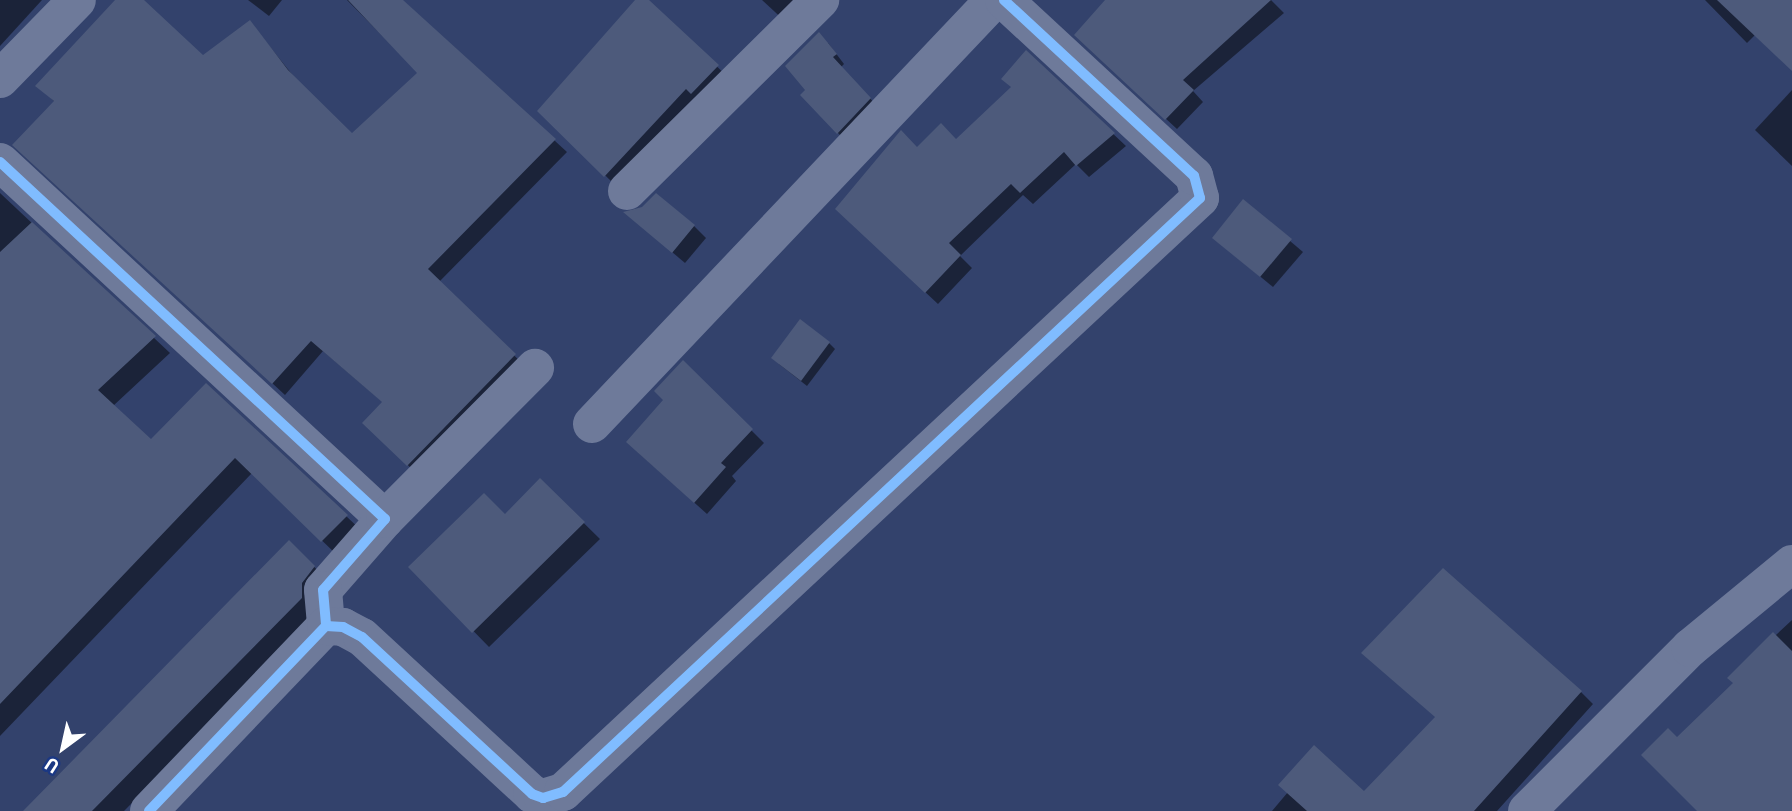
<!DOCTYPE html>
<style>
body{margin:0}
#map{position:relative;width:1792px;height:811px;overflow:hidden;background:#33426c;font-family:Barlow,sans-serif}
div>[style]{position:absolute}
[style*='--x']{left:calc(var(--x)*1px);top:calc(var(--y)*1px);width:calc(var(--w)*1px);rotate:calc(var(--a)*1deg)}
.shadow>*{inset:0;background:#0007}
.building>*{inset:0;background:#4d5a7b}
.minor>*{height:38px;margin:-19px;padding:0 19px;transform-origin:19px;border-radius:19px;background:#6e7a9a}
.cycleway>*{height:10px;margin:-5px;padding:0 5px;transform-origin:5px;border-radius:5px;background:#80bcff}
span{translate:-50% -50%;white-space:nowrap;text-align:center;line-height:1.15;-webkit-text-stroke:6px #1b3884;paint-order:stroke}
.north{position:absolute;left:28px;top:713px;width:70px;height:70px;-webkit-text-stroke:5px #1b3884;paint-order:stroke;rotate:213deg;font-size:19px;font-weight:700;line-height:28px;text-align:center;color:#fff}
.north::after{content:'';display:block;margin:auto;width:24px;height:32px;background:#fff;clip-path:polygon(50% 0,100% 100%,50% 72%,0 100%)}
</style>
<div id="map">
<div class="shadow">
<i style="clip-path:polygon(0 0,42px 0,0 46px)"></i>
<i style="clip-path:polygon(117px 0,141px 0,203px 57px,250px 22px,299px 83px,352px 136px,419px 73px,347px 0,402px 0,567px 152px,439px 282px,526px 367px,419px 476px,365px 423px,384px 403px,323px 351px,285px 395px,27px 156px,55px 102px,38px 86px)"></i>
<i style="clip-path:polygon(248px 0,282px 0,269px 16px)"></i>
<i style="clip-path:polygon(638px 0,647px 0,729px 78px,617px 187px,540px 111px)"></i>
<i style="clip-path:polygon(762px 0,813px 0,788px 24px)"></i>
<i style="clip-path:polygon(1108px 0,1271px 0,1284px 13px,1193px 91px,1203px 102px,1177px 129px,1087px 46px)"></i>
<i style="clip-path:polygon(1705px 0,1792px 0,1792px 70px,1755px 35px,1747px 43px)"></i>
<i style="clip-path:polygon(828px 43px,844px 64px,841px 67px,879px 108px,847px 142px,838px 133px)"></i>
<i style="clip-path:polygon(1026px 52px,1126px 146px,1089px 177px,1076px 164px,1033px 204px,1023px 195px,960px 256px,972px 268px,938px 304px,849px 221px,917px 149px,956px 141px,1013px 88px)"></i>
<i style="clip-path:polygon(1792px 90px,1792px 166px,1755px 130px)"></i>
<i style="clip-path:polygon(0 193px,170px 353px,113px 406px,151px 442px,206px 385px,362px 531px,338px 556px,252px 473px,0 736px)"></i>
<i style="clip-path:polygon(1244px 202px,1303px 252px,1273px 287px,1227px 249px)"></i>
<i style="clip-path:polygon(626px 213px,694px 226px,706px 238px,685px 263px)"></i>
<i style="clip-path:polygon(829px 343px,835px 349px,807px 386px,779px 364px)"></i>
<i style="clip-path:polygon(683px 362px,764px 443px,732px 476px,736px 481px,707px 514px,640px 454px)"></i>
<i style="clip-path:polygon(540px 480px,600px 539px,489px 647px,411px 567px,505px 516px)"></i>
<i style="clip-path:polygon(289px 543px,331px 583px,318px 615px,124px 811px,25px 811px)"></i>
<i style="clip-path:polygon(1792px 620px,1792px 811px,1699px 811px,1677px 740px,1735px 683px,1730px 678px)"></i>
<i style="clip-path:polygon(1581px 692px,1593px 704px,1497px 811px,1272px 811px,1288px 792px,1364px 793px)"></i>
</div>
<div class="building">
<i style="clip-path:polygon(115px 0,144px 0,203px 55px,250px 20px,288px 70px,352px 133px,417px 73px,348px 0,403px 0,556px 139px,428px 269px,516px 354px,407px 466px,362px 423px,382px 402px,311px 341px,272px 384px,12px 145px,54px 101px,35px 86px)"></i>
<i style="clip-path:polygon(635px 0,649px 0,719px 65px,691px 94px,686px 89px,604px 177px,537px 111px)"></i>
<i style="clip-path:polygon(1105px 0,1271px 0,1183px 80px,1194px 90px,1165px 120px,1074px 35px)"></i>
<i style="clip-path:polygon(1717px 0,1792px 0,1792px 71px)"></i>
<i style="clip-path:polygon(819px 32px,837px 54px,833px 57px,871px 98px,837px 134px,800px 95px,805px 90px,785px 66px)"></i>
<i style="clip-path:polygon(1026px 50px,1115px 133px,1076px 166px,1064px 152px,1020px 193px,1011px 184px,949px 243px,961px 255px,925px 293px,835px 209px,901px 130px,917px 147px,941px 123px,956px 139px,1011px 87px,1001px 79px)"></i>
<i style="clip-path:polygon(656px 193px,695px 225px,672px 253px,623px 212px,642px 207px)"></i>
<i style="clip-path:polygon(1243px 199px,1292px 239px,1260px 277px,1212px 238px)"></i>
<i style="clip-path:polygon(32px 222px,156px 336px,98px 390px,151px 439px,206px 383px,348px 515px,321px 542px,235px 458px,0 704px,0 252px)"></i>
<i style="clip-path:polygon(800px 319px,830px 342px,801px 381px,771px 358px)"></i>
<i style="clip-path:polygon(683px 360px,753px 429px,721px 463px,726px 467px,694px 503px,626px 442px,663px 400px,654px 391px)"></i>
<i style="clip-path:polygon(540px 478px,585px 522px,472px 633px,408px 567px,484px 493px,505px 514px)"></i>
<i style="clip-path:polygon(289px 540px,315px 566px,302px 583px,302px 598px,92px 811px,23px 811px)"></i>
<i style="clip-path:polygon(1443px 568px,1582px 691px,1474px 811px,1307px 811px,1278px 785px,1314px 745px,1364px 791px,1435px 717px,1361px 653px)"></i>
<i style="clip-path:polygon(1773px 632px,1792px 651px,1792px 811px,1697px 811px,1641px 755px,1668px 728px,1677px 737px,1733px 683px,1727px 678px)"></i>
</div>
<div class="minor">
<i style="--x:0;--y:79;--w:110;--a:-45.7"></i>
<i style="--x:0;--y:162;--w:525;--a:42.84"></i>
<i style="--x:385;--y:519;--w:94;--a:131.1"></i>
<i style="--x:323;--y:590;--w:36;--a:85"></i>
<i style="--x:627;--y:191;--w:272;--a:-44.7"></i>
<i style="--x:592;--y:424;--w:584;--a:-46.53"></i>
<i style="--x:385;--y:519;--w:213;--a:-45.2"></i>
<i style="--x:149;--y:811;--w:256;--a:-46.3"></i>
<i style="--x:326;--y:626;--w:17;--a:3"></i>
<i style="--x:343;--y:627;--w:21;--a:28"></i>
<i style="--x:362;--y:637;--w:231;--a:42.7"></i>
<i style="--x:532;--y:794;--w:12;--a:20"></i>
<i style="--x:543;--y:798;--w:21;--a:-17"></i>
<i style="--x:563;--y:792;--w:871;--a:-43"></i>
<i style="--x:1200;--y:198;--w:23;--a:-105"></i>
<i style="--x:1194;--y:176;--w:259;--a:-137.2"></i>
<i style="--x:1527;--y:811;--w:231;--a:-45"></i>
<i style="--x:1690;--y:648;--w:132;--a:-39.5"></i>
</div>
<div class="cycleway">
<i style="--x:0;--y:162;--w:525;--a:42.84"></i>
<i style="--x:385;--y:519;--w:94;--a:131.1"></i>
<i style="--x:323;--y:590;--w:36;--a:85"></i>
<i style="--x:149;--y:811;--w:256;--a:-46.3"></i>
<i style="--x:326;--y:626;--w:17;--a:3"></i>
<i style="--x:343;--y:627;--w:21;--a:28"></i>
<i style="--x:362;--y:637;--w:231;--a:42.7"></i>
<i style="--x:532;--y:794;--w:12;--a:20"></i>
<i style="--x:543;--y:798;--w:21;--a:-17"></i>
<i style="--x:563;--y:792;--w:871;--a:-43"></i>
<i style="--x:1200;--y:198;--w:23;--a:-105"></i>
<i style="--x:1194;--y:176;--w:259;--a:-137.2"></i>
</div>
<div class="north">U</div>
</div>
